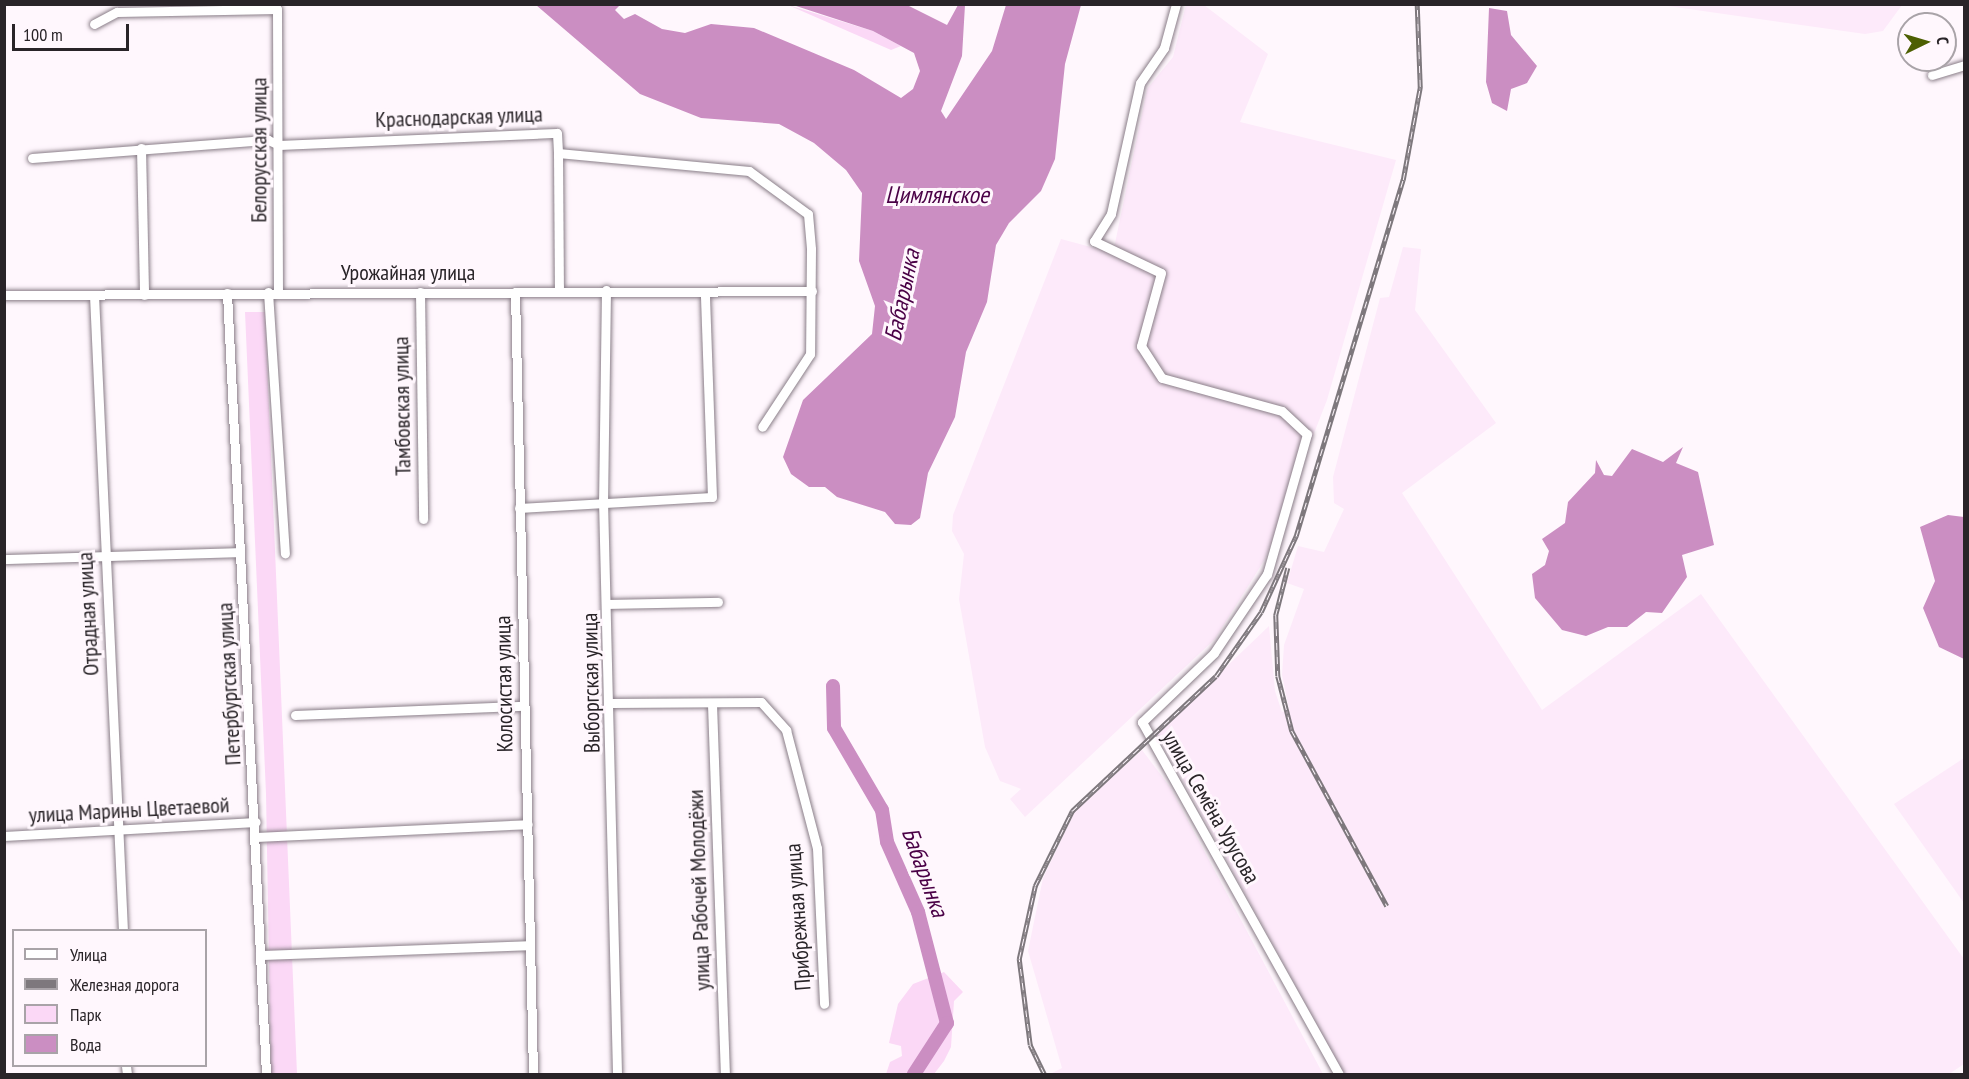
<!DOCTYPE html>
<meta charset="utf-8">
<style>
body{margin:0}
#map{position:relative;width:1969px;height:1079px;overflow:hidden;background:#fff7fd;font-family:"PT Sans Narrow",sans-serif}
div>[style]{position:absolute}
[style*='--x']{left:calc(var(--x)*1px);top:calc(var(--y)*1px);width:calc(var(--w)*1px);rotate:calc(var(--a)*1deg)}
.built>*{inset:0;background:#fdeafa}
.green>*{inset:0;background:#fbd8f6}
.water>*{inset:0;background:#cb8ec2}
.river>*{height:14px;margin:-7px;padding:0 7px;transform-origin:7px;border-radius:7px;background:#cb8ec2}
.roads{filter:drop-shadow(0 0 2px #8a7e88) drop-shadow(0 0 2px #8a7e88)}
.minor>*{height:9px;margin:-4.5px;padding:0 4.5px;transform-origin:4.5px;border-radius:4.5px;background:#fff}
.rail>*{height:4.5px;margin-top:-2.25px;transform-origin:0;background:repeating-linear-gradient(90deg,#fff7fd 0 7px,#7e787d 0 14px);box-sizing:border-box;border-block:2px solid #7e787d}
span{translate:-50% -50%;white-space:nowrap;text-align:center;line-height:1.15;-webkit-text-stroke:6px #fff7fd;paint-order:stroke}
.street-label{font-size:22px;color:#292428}
.water-label{font-size:24px;color:#4a0046;font-style:italic}
.frame{position:absolute;inset:0;border:6px solid #292428;pointer-events:none}
.legend{position:absolute;left:12px;top:929px;width:195px;height:138px;box-sizing:border-box;background:#fff7fd;border:2px solid #a9a3a8;margin:0;padding:8px 10px;list-style:none;font-size:18px;color:#292428}
.legend li{display:flex;align-items:center;gap:12px;height:30px}
.legend b{width:30px;border:2px solid #a9a3a8}
.north{position:absolute;left:1897px;top:12px;width:60px;height:60px;box-sizing:border-box;background:#fff7fd;border:2px solid #a9a3a8;border-radius:50%;rotate:85deg;font-size:16px;font-weight:700;line-height:24px;text-align:center;color:#292428}
.north::after{content:'';display:block;margin:auto;width:21px;height:27px;background:#4d5f02;clip-path:polygon(50% 0,100% 100%,50% 72%,0 100%)}
.scale{position:absolute;left:12px;top:24px;width:117px;height:27px;box-sizing:border-box;border:3px solid #292428;border-top:0;padding-left:8px;font-size:18px;line-height:21px;white-space:nowrap;color:#292428;-webkit-text-stroke:4px #fff7fd;paint-order:stroke}
</style>
<div id="map">
<div class="built">
<i style="clip-path:polygon(1186px 5px,1204px 5px,1268px 54px,1240px 122px,1396px 160px,1327px 400px,1265px 559px,1215px 639px,1025px 817px,1010px 799px,1021px 789px,1000px 781px,985px 747px,959px 599px,964px 554px,952px 531px,953px 515px,1061px 239px,1113px 253px,1147px 89px,1173px 57px)"></i>
<i style="clip-path:polygon(1661px 5px,1902px 5px,1883px 31px,1865px 34px)"></i>
<i style="clip-path:polygon(1403px 247px,1421px 249px,1415px 310px,1496px 423px,1402px 493px,1542px 710px,1701px 594px,1964px 959px,1964px 1064px,1949px 1074px,1344px 1074px,1157px 733px,1269px 626px,1275px 691px,1282px 712px,1289px 709px,1282px 675px,1284px 645px,1304px 589px,1287px 583px,1298px 546px,1324px 552px,1344px 509px,1334px 503px,1333px 477px,1380px 298px,1389px 297px)"></i>
<i style="clip-path:polygon(1142px 750px,1170px 787px,1323px 1074px,1050px 1074px,1062px 1068px,1028px 951px,1043px 878px,1075px 811px)"></i>
<i style="clip-path:polygon(1964px 758px,1964px 903px,1894px 804px)"></i>
</div>
<div class="green">
<i style="clip-path:polygon(788px 5px,873px 31px,901px 46px,891px 50px)"></i>
<i style="clip-path:polygon(245px 312px,265px 312px,297px 1074px,271px 1074px,266px 794px)"></i>
<i style="clip-path:polygon(944px 972px,963px 992px,954px 1001px,951px 1047px,944px 1061px,934px 1074px,886px 1074px,890px 1062px,902px 1056px,901px 1046px,889px 1043px,898px 1004px,913px 984px)"></i>
</div>
<div class="water">
<i style="clip-path:polygon(536px 5px,620px 5px,615px 10px,624px 19px,635px 14px,662px 29px,685px 33px,711px 24px,754px 28px,854px 70px,901px 98px,913px 89px,920px 71px,914px 53px,873px 31px,793px 5px,907px 5px,947px 25px,958px 5px,965px 5px,962px 56px,941px 111px,946px 119px,992px 51px,1006px 5px,1081px 5px,1065px 64px,1055px 159px,1041px 191px,1009px 223px,996px 245px,987px 302px,966px 352px,955px 417px,928px 473px,920px 518px,911px 525px,895px 524px,885px 512px,837px 497px,825px 487px,809px 487px,791px 474px,783px 457px,803px 400px,872px 334px,875px 306px,859px 261px,862px 193px,846px 170px,814px 143px,779px 124px,701px 118px,640px 94px)"></i>
<i style="clip-path:polygon(1489px 8px,1507px 11px,1511px 35px,1537px 66px,1527px 83px,1511px 89px,1507px 111px,1492px 103px,1486px 82px)"></i>
<i style="clip-path:polygon(1683px 447px,1676px 463px,1698px 472px,1714px 545px,1682px 555px,1687px 577px,1662px 613px,1646px 612px,1627px 627px,1608px 627px,1586px 636px,1562px 630px,1535px 598px,1532px 574px,1545px 565px,1549px 551px,1542px 539px,1565px 523px,1568px 502px,1595px 473px,1596px 460px,1604px 475px,1612px 476px,1632px 449px,1663px 462px)"></i>
<i style="clip-path:polygon(1948px 515px,1964px 517px,1964px 659px,1939px 647px,1923px 608px,1935px 581px,1920px 527px)"></i>
</div>
<div class="river">
<i style="--x:833;--y:686;--w:42;--a:88.6"></i>
<i style="--x:834;--y:728;--w:95;--a:59.7"></i>
<i style="--x:882;--y:810;--w:32;--a:81"></i>
<i style="--x:887;--y:842;--w:77;--a:66.1"></i>
<i style="--x:918;--y:912;--w:115;--a:75.4"></i>
<i style="--x:947;--y:1023;--w:61;--a:122.9"></i>
</div>
<div class="roads">
<div class="minor">
<i style="--x:1176;--y:4;--w:46;--a:105.3"></i>
<i style="--x:1164;--y:48;--w:42;--a:124.4"></i>
<i style="--x:1140;--y:83;--w:134;--a:102.5"></i>
<i style="--x:1111;--y:214;--w:32;--a:122"></i>
<i style="--x:1094;--y:241;--w:74;--a:25.5"></i>
<i style="--x:1161;--y:273;--w:76;--a:105.3"></i>
<i style="--x:1141;--y:346;--w:38;--a:57"></i>
<i style="--x:1162;--y:378;--w:124;--a:15.4"></i>
<i style="--x:1282;--y:411;--w:34;--a:43"></i>
<i style="--x:1307;--y:434;--w:146;--a:105.9"></i>
<i style="--x:1267;--y:574;--w:95;--a:123.9"></i>
<i style="--x:1214;--y:653;--w:100;--a:136.2"></i>
<i style="--x:1142;--y:722;--w:403;--a:60.8"></i>
<i style="--x:94;--y:24;--w:26;--a:-28"></i>
<i style="--x:117;--y:12;--w:160;--a:-1.1"></i>
<i style="--x:277;--y:9;--w:283;--a:89.8"></i>
<i style="--x:1932;--y:75;--w:34;--a:-17"></i>
<i style="--x:141;--y:148;--w:147;--a:88.8"></i>
<i style="--x:558;--y:153;--w:137;--a:89.6"></i>
<i style="--x:32;--y:158;--w:237;--a:-4.4"></i>
<i style="--x:268;--y:140;--w:12;--a:24"></i>
<i style="--x:279;--y:145;--w:278;--a:-2.5"></i>
<i style="--x:557;--y:133;--w:20;--a:87"></i>
<i style="--x:558;--y:153;--w:192;--a:5.4"></i>
<i style="--x:749;--y:171;--w:73;--a:36.1"></i>
<i style="--x:808;--y:214;--w:35;--a:85"></i>
<i style="--x:811;--y:249;--w:105;--a:90.5"></i>
<i style="--x:810;--y:354;--w:87;--a:123.3"></i>
<i style="--x:606;--y:290;--w:210;--a:90.8"></i>
<i style="--x:603;--y:500;--w:574;--a:88.6"></i>
<i style="--x:268;--y:292;--w:262;--a:86.3"></i>
<i style="--x:420;--y:292;--w:227;--a:89.2"></i>
<i style="--x:515;--y:292;--w:782;--a:88.68"></i>
<i style="--x:227;--y:293;--w:782;--a:87.14"></i>
<i style="--x:4;--y:295;--w:808;--a:-0.28"></i>
<i style="--x:94;--y:295;--w:636;--a:87.39"></i>
<i style="--x:519;--y:508;--w:193;--a:-3.3"></i>
<i style="--x:712;--y:497;--w:204;--a:-92"></i>
<i style="--x:4;--y:559;--w:235;--a:-1.7"></i>
<i style="--x:609;--y:604;--w:109;--a:-1.1"></i>
<i style="--x:611;--y:703;--w:150;--a:-0.4"></i>
<i style="--x:761;--y:702;--w:38;--a:48"></i>
<i style="--x:786;--y:730;--w:122;--a:75.3"></i>
<i style="--x:817;--y:848;--w:156;--a:87.4"></i>
<i style="--x:712;--y:704;--w:370;--a:88"></i>
<i style="--x:295;--y:715;--w:229;--a:-2.3"></i>
<i style="--x:4;--y:836;--w:252;--a:-3.2"></i>
<i style="--x:256;--y:837;--w:272;--a:-2.7"></i>
<i style="--x:260;--y:955;--w:270;--a:-2.1"></i>
<i style="--x:126;--y:1066;--w:8;--a:83"></i>
</div>
</div>
<div class="rail">
<i style="--x:1288;--y:568;--w:49;--a:104.3"></i>
<i style="--x:1276;--y:615;--w:61;--a:88.1"></i>
<i style="--x:1278;--y:676;--w:57;--a:75.7"></i>
<i style="--x:1292;--y:731;--w:199;--a:61.5"></i>
<i style="--x:1044;--y:1074;--w:32;--a:-116"></i>
<i style="--x:1030;--y:1045;--w:87;--a:-97.3"></i>
<i style="--x:1019;--y:959;--w:75;--a:-77.6"></i>
<i style="--x:1035;--y:886;--w:84;--a:-63.7"></i>
<i style="--x:1072;--y:811;--w:197;--a:-43.2"></i>
<i style="--x:1216;--y:676;--w:78;--a:-54.9"></i>
<i style="--x:1261;--y:612;--w:84;--a:-65.3"></i>
<i style="--x:1296;--y:536;--w:372;--a:-73.3"></i>
<i style="--x:1403;--y:180;--w:95;--a:-79.6"></i>
<i style="--x:1420;--y:87;--w:83;--a:-92.1"></i>
</div>
<div class="street-label">
<span style="left:459px;top:117px;rotate:-2deg">Краснодарская улица</span>
<span style="left:259px;top:150px;rotate:-90deg">Белорусская улица</span>
<span style="left:408px;top:273px">Урожайная улица</span>
<span style="left:402px;top:406px;rotate:-91deg">Тамбовская улица</span>
<span style="left:88px;top:614px;rotate:-93deg">Отрадная улица</span>
<span style="left:591px;top:683px;rotate:-91deg">Выборгская улица</span>
<span style="left:229px;top:684px;rotate:-93deg">Петербургская улица</span>
<span style="left:504px;top:684px;rotate:-91deg">Колосистая улица</span>
<span style="left:1211px;top:807px;rotate:60deg">улица Семёна Урусова</span>
<span style="left:129px;top:810px;rotate:-3deg">улица Марины Цветаевой</span>
<span style="left:699px;top:890px;rotate:-92deg">улица Рабочей Молодёжи</span>
<span style="left:798px;top:917px;rotate:-94deg">Прибрежная улица</span>
</div>
<div class="water-label">
<span style="left:937px;top:195px">Цимлянское</span>
<span style="left:902px;top:295px;rotate:-78deg">Бабарынка</span>
<span style="left:925px;top:872px;rotate:70deg">Бабарынка</span>
</div>
<div class="frame"></div>
<ul class="legend">
<li><b style="height:8px;background:#fff"></b>Улица</li>
<li><b style="height:8px;background:#7e787d"></b>Железная дорога</li>
<li><b style="height:16px;background:#fbd8f6"></b>Парк</li>
<li><b style="height:16px;background:#cb8ec2"></b>Вода</li>
</ul>
<div class="north">С</div>
<div class="scale">100 m</div>
</div>
